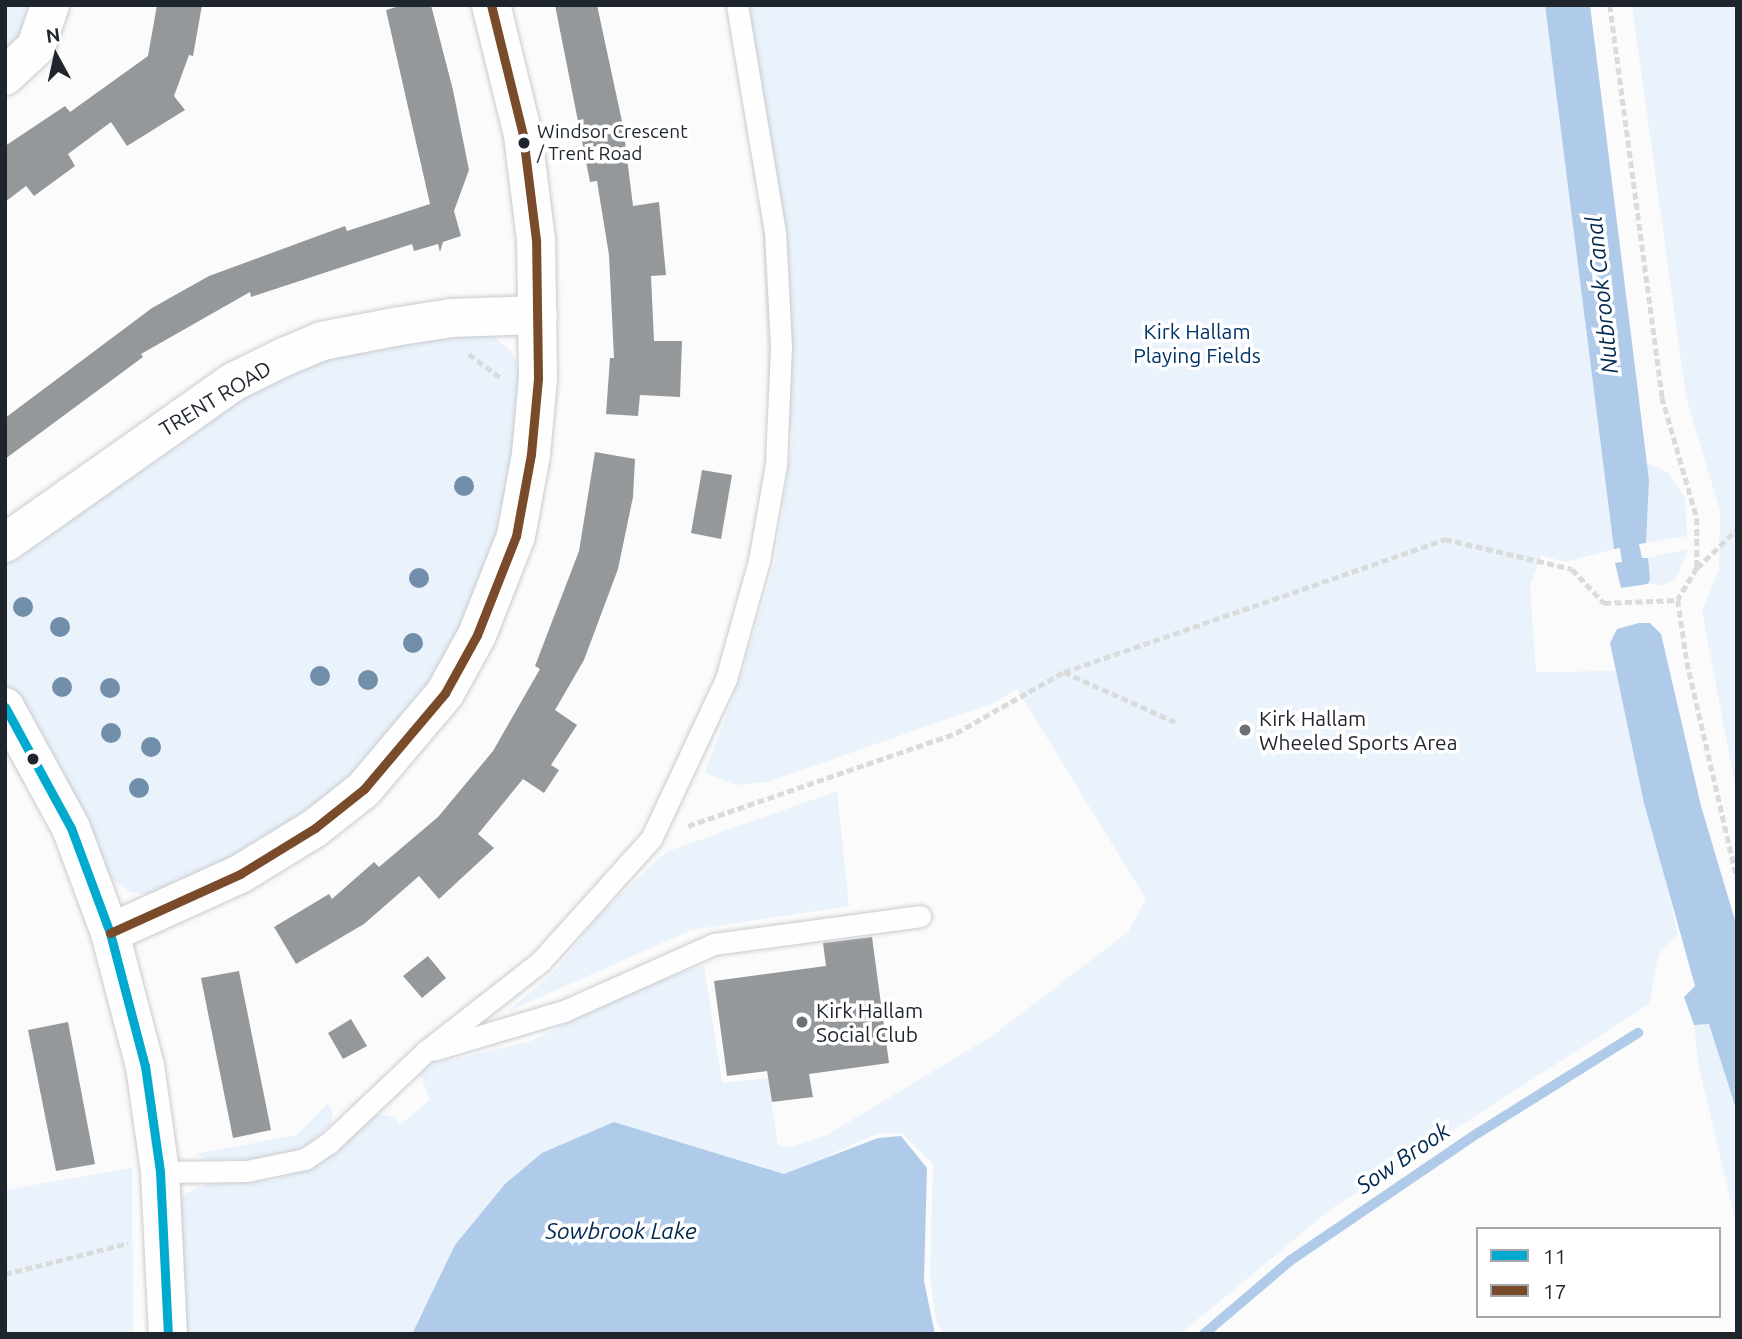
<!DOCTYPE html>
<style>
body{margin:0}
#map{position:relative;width:1742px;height:1339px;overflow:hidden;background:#fbfbfb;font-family:Ubuntu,sans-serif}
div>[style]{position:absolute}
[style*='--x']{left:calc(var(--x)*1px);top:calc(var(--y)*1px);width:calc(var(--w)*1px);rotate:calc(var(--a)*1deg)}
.green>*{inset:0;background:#eaf2fb}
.water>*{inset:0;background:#b0cbea}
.stream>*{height:10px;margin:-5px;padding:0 5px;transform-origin:5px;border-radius:5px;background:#b0cbea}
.building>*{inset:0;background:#95989b}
.path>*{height:4.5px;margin-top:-2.25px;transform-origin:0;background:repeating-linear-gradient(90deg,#dadbdb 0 7px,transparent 0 10.5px)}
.roads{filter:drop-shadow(0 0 2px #c8cbcf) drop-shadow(0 0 2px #c8cbcf)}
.lane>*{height:21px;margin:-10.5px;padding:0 10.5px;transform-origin:10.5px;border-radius:10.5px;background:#fefefe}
.street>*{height:38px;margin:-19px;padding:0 19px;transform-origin:19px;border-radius:19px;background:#fefefe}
.secondary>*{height:38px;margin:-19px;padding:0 19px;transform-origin:19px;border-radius:19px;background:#fefefe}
.bus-1>*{height:9px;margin:-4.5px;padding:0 4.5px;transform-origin:4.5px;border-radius:4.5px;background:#00a9ce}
.bus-2>*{height:9px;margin:-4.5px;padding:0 4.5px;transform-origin:4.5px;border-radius:4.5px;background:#7a4b2a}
.trees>*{width:20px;height:20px;margin:-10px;border-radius:50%;background:#718fab}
.dots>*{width:19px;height:19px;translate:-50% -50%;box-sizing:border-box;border:4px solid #fff;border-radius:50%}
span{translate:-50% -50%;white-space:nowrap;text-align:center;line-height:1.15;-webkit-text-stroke:7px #fff;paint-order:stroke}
.bus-label{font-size:19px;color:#1e252d}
.left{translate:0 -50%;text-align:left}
.park-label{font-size:21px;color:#00366a}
.street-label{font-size:21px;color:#1e252d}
.poi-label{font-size:21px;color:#1e252d}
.water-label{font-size:23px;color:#012951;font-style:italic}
.frame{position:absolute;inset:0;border:7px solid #1e252d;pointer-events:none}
.legend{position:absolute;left:1476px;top:1227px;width:245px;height:91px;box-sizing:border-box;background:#fff;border:2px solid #a5a8ab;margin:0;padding:9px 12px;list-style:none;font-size:21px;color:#1e252d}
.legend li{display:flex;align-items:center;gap:14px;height:35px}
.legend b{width:35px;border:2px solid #a5a8ab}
.north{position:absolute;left:21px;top:21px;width:70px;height:70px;-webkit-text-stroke:5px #fff;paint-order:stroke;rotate:352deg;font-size:19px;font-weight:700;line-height:28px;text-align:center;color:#1e252d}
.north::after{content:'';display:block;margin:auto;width:24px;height:32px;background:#1e252d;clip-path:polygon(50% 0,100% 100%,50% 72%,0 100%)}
</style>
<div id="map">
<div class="green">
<i style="clip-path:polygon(5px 5px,35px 5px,21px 39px,5px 53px)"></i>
<i style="clip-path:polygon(726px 5px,1545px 5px,1614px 549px,1565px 562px,1541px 555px,1530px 587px,1536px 672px,1618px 671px,1678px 935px,1659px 954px,1649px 1004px,1331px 1209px,1180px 1334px,945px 1334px,936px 1321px,930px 1274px,933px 1164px,902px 1133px,877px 1134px,831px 1154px,821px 1164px,784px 1174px,614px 1122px,422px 1311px,412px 1334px,185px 1334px,177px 1213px,181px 1196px,206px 1184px,274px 1181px,310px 1166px,376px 1113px,394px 1117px,400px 1125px,430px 1100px,420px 1073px,433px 1064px,531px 1041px,638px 989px,704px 965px,722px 1083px,768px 1078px,778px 1146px,792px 1147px,827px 1135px,992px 1036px,1128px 932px,1146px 899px,1017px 689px,993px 703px,767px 782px,735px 785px,705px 772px,740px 680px,775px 562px,794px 430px,770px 434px,762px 210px)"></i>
<i style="clip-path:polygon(1632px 5px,1737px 5px,1737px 795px,1702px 611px,1719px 570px,1720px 511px,1686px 397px)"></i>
<i style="clip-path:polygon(492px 335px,512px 352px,521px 377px,515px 462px,503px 521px,460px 632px,426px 690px,359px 774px,303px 820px,157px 896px,130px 892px,111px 879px,61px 777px,5px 680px,5px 558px,118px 474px,299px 364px,404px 337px)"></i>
<i style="clip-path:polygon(1646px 462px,1668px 473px,1685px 498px,1687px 536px,1646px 543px)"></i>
<i style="clip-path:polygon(1688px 549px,1676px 579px,1663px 585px,1648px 584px,1648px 558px)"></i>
<i style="clip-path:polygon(837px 791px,849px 906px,691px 930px,507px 1012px,554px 972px,600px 914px,666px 852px)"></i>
<i style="clip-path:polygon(1709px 1024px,1737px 1112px,1737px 1227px,1699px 1068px,1694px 1025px)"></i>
<i style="clip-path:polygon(328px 1103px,333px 1112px,331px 1124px,311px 1144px,269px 1160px,208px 1159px,195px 1154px,297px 1135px)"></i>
<i style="clip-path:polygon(132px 1168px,133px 1334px,5px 1334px,5px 1190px)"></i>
</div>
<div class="water">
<i style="clip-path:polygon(1545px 5px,1590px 5px,1649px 480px,1646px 543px,1639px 544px,1642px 558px,1648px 558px,1650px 579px,1648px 584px,1621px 588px,1615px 563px,1622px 562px,1620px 548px,1614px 549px)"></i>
<i style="clip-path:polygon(1639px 623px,1650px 623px,1661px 634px,1701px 806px,1737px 927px,1737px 1112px,1709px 1024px,1694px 1025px,1684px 997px,1695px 986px,1644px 803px,1610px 643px,1617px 629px)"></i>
<i style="clip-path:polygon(614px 1122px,784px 1174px,878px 1138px,901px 1136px,927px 1168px,924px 1281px,935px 1334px,412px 1334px,455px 1245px,505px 1184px,542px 1153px)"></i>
</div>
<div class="stream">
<i style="--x:1204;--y:1334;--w:114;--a:-40.4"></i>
<i style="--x:1291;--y:1260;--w:226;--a:-34.2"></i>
<i style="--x:1478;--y:1133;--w:189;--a:-32"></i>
</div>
<div class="building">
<i style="clip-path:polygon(157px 5px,202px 5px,193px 56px,189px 55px,174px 96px,185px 110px,127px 146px,111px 122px,68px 154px,75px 166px,34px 196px,26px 186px,5px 202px,5px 146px,65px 106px,70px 112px,148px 56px)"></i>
<i style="clip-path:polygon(403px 5px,431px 5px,453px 90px,469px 170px,454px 211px,461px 236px,443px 242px,440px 252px,438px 244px,414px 251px,412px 244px,251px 297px,250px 292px,141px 354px,143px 357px,5px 459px,5px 418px,152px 308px,209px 276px,345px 226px,347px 231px,430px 204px,386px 10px)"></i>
<i style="clip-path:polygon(555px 5px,597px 5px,623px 126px,633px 206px,659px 202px,666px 275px,651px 276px,654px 341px,682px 341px,680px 397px,640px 395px,638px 416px,606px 414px,610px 358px,614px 358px,609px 255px,597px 181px,590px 182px)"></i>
<i style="clip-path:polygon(595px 452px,635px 459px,633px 497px,618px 569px,584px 660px,555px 710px,577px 725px,551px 765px,559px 770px,544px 793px,523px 779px,478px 834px,494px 848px,439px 899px,419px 876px,364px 924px,296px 964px,274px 927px,329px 894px,332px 899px,374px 862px,379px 867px,438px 817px,493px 751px,540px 669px,535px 666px,579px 551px)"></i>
<i style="clip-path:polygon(702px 470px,732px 475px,721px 539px,691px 533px)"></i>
<i style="clip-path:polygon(872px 937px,889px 1063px,809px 1074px,813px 1097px,772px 1102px,767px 1071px,727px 1076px,714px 981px,826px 966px,823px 943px)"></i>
<i style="clip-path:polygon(428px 956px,446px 978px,422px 998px,403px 976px)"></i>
<i style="clip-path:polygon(239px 971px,271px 1130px,233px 1138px,201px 978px)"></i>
<i style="clip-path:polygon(351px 1019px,367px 1046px,343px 1059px,328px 1033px)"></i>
<i style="clip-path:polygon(68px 1022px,95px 1164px,56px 1171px,28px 1030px)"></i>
</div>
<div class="path">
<i style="--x:1610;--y:5;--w:395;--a:82.4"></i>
<i style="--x:1662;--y:397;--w:126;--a:73.9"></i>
<i style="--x:1697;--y:518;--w:50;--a:90"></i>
<i style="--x:1697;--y:568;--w:37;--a:121"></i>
<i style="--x:1678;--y:600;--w:63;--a:81.7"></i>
<i style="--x:1687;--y:662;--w:222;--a:77"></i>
<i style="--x:469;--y:354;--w:40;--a:37"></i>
<i style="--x:1697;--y:568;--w:56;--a:-44.3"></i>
<i style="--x:1064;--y:672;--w:122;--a:24.2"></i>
<i style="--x:688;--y:826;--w:284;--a:-19.1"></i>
<i style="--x:956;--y:733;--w:124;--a:-29.5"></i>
<i style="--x:1064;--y:672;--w:404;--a:-19.2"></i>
<i style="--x:1445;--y:539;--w:130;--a:13.3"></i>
<i style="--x:1572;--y:569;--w:47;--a:46.7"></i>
<i style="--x:1604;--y:603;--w:74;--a:-2.3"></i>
<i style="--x:5;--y:1274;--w:127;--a:-14.1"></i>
</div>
<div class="roads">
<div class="lane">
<i style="--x:433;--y:1050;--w:137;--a:-16.6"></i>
<i style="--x:564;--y:1011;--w:164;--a:-24.1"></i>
<i style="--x:714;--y:944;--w:208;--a:-7.7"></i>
<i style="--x:160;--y:1172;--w:87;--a:-0.7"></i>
<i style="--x:247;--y:1171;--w:59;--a:-11.7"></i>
<i style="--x:305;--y:1159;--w:29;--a:-34"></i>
<i style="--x:329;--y:1143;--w:134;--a:-43.5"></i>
<i style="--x:426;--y:1051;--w:146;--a:-38"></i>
<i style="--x:541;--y:961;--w:164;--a:-48"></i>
<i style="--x:651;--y:839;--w:177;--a:-64.9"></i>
<i style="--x:726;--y:679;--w:123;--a:-74.4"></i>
<i style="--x:759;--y:561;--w:97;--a:-80"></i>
<i style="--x:776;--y:465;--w:119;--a:-87.6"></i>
<i style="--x:781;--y:346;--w:114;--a:-93"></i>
<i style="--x:775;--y:232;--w:230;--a:-99.5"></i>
</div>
<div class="street">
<i style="--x:5;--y:76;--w:42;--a:-43.1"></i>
<i style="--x:36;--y:47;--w:44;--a:-71.6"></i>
<i style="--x:5;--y:543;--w:281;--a:-35.2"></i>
<i style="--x:235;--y:381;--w:55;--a:-26.1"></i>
<i style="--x:284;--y:357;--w:41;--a:-22.8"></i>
<i style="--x:322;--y:341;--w:73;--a:-11"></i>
<i style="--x:394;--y:327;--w:58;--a:-9"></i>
<i style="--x:451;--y:318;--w:87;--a:-2"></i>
<i style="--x:110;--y:933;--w:143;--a:-24.4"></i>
<i style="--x:240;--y:874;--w:88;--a:-31.5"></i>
<i style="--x:315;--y:828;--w:63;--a:-38.5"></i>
<i style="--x:364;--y:789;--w:126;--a:-49.8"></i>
<i style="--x:445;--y:693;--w:66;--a:-61.1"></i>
<i style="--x:477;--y:635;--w:106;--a:-68.5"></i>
<i style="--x:516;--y:536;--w:83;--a:-79.6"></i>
<i style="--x:531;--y:454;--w:76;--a:-84.7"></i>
<i style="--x:538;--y:378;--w:138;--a:-90.8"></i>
<i style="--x:536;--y:240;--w:106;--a:-97.1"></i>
<i style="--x:523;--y:135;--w:134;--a:-103.8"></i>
</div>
<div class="secondary">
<i style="--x:5;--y:707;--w:138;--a:61.4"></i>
<i style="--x:71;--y:828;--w:112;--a:69.6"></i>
<i style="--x:110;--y:933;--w:138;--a:75.3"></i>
<i style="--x:145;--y:1066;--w:107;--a:81.9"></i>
<i style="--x:160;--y:1172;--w:162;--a:87.2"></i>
</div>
</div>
<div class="bus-1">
<i style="--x:5;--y:707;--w:138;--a:61.4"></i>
<i style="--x:71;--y:828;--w:112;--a:69.6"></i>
<i style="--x:110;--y:933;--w:138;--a:75.3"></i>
<i style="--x:145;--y:1066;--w:107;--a:81.9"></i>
<i style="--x:160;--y:1172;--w:162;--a:87.2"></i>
</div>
<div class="bus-2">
<i style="--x:110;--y:933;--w:143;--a:-24.4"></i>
<i style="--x:240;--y:874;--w:88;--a:-31.5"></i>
<i style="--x:315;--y:828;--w:63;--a:-38.5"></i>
<i style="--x:364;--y:789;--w:126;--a:-49.8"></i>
<i style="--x:445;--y:693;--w:66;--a:-61.1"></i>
<i style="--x:477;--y:635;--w:106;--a:-68.5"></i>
<i style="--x:516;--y:536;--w:83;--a:-79.6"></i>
<i style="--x:531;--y:454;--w:76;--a:-84.7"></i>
<i style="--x:538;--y:378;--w:138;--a:-90.8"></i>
<i style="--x:536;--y:240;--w:106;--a:-97.1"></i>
<i style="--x:523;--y:135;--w:134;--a:-103.8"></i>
</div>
<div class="trees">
<i style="left:464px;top:486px"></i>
<i style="left:419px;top:578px"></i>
<i style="left:23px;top:607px"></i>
<i style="left:60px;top:627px"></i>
<i style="left:413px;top:643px"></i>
<i style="left:320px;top:676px"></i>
<i style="left:368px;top:680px"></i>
<i style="left:62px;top:687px"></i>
<i style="left:110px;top:688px"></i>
<i style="left:111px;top:733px"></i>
<i style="left:151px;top:747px"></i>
<i style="left:139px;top:788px"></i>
</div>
<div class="dots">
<i style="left:524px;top:143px;background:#1e252d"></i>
<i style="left:1245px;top:730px;background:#6b7075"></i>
<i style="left:33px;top:759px;background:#1e252d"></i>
<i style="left:802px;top:1022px;background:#6b7075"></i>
</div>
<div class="bus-label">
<span class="left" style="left:537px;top:143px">Windsor Crescent<br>/ Trent Road</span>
</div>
<div class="park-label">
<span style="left:1197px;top:343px">Kirk Hallam<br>Playing Fields</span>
</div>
<div class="street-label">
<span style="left:215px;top:398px;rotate:-31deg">TRENT ROAD</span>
</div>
<div class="poi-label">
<span class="left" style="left:1259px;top:730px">Kirk Hallam<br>Wheeled Sports Area</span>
<span class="left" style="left:816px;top:1022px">Kirk Hallam<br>Social Club</span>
</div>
<div class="water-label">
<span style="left:1602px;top:295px;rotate:-96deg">Nutbrook Canal</span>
<span style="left:1403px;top:1158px;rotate:-34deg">Sow Brook</span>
<span style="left:621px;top:1231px">Sowbrook Lake</span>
</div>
<div class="frame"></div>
<ul class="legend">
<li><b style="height:9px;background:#00a9ce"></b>11</li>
<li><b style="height:9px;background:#7a4b2a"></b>17</li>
</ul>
<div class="north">N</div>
</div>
